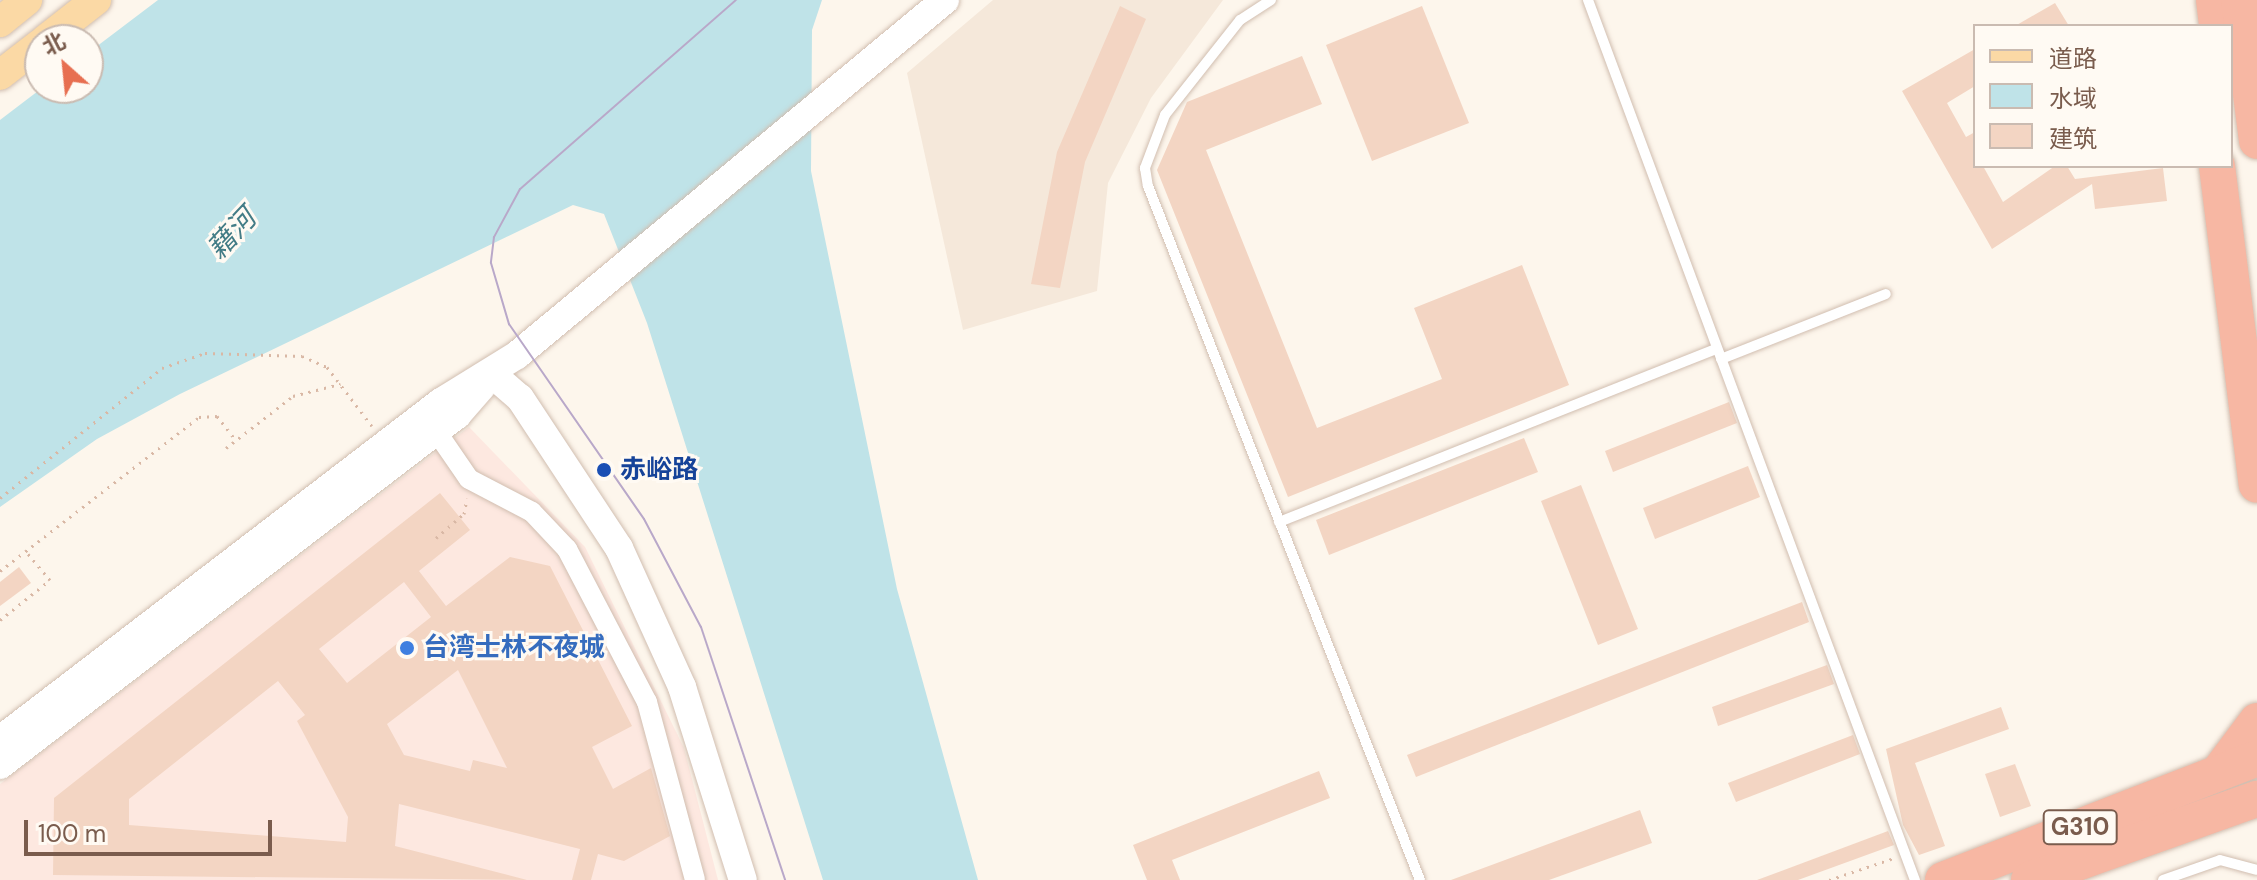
<!DOCTYPE html>
<meta charset="utf-8">
<style>
body{margin:0}
#map{position:relative;width:2257px;height:880px;overflow:hidden;background:#fdf6ec;font-family:"DM Sans","Noto Sans SC",sans-serif}
div>[style]{position:absolute}
[style*='--x']{left:calc(var(--x)*1px);top:calc(var(--y)*1px);width:calc(var(--w)*1px);rotate:calc(var(--a)*1deg)}
.residential>*{inset:0;background:#f5e8da}
.commercial>*{inset:0;background:#fde8e0}
.water>*{inset:0;background:#bfe3e8}
.building>*{inset:0;background:#f3d5c3}
.path>*{height:3px;margin-top:-1.5px;transform-origin:0;background:repeating-linear-gradient(90deg,#d9b8a5 0 2px,transparent 0 8px)}
.roads{filter:drop-shadow(0 0 2px #d1beb0) drop-shadow(0 0 2px #d1beb0)}
.lane>*{height:10px;margin:-5px;padding:0 5px;transform-origin:5px;border-radius:5px;background:#fff}
.street>*{height:20px;margin:-10px;padding:0 10px;transform-origin:10px;border-radius:10px;background:#fff}
.secondary>*{height:28px;margin:-14px;padding:0 14px;transform-origin:14px;border-radius:14px;background:#fff}
.primary>*{height:30px;margin:-15px;padding:0 15px;transform-origin:15px;border-radius:15px;background:#fbd9a5}
.highway>*{height:36px;margin:-18px;padding:0 18px;transform-origin:18px;border-radius:18px;background:#f7b7a3}
.tram>*{height:2px;margin:-1px;padding:0 1px;transform-origin:1px;border-radius:1px;background:#b9a8c9}
.dots>*{width:22px;height:22px;translate:-50% -50%;box-sizing:border-box;border:4px solid #fffaf3;border-radius:50%}
span{translate:-50% -50%;white-space:nowrap;text-align:center;line-height:1.15;-webkit-text-stroke:6px #fffaf3;paint-order:stroke}
.shield-label span{padding:2px 6px;background:#fffaf3;border:2px solid;border-radius:6px;-webkit-text-stroke-width:0}
.shield-label{font-size:24px;color:#7a5c4d;font-weight:700}
.transit-label{font-size:26px;color:#164399;font-weight:700}
.left{translate:0 -50%;text-align:left}
.shop-label{font-size:26px;color:#366cbe;font-weight:700}
.water-label{font-size:28px;color:#437c86;font-style:italic}
.legend{position:absolute;left:1973px;top:24px;width:260px;height:144px;box-sizing:border-box;background:#fffaf3;border:2px solid #cabbb1;margin:0;padding:10px 14px;list-style:none;font-size:24px;color:#7a5c4d}
.legend li{display:flex;align-items:center;gap:16px;height:40px}
.legend b{width:40px;border:2px solid #cabbb1}
.north{position:absolute;left:24px;top:24px;width:80px;height:80px;box-sizing:border-box;background:#fffaf3;border:2px solid #cabbb1;border-radius:50%;rotate:333deg;font-size:22px;font-weight:700;line-height:32px;text-align:center;color:#7a5c4d}
.north::after{content:'';display:block;margin:auto;width:28px;height:36px;background:#e76f51;clip-path:polygon(50% 0,100% 100%,50% 72%,0 100%)}
.scale{position:absolute;left:24px;top:820px;width:248px;height:36px;box-sizing:border-box;border:4px solid #7a5c4d;border-top:0;padding-left:10px;font-size:24px;line-height:28px;white-space:nowrap;color:#7a5c4d;-webkit-text-stroke:6px #fffaf3;paint-order:stroke}
</style>
<div id="map">
<div class="residential">
<i style="clip-path:polygon(993px 0,1223px 0,1151px 98px,1108px 183px,1097px 291px,963px 330px,907px 73px)"></i>
</div>
<div class="commercial">
<i style="clip-path:polygon(469px 427px,585px 547px,684px 748px,718px 880px,0 880px,0 784px)"></i>
</div>
<div class="water">
<i style="clip-path:polygon(158px 0,822px 0,812px 30px,811px 171px,897px 589px,978px 880px,823px 880px,647px 323px,604px 214px,573px 205px,180px 394px,97px 439px,0 507px,0 120px,42px 88px,88px 88px,88px 53px)"></i>
</div>
<div class="building">
<i style="clip-path:polygon(2055px 3px,2069px 26px,2015px 26px)"></i>
<i style="clip-path:polygon(1120px 6px,1146px 19px,1085px 162px,1060px 288px,1031px 284px,1057px 152px)"></i>
<i style="clip-path:polygon(1422px 6px,1469px 123px,1372px 161px,1326px 45px)"></i>
<i style="clip-path:polygon(1975px 49px,1975px 86px,1947px 103px,1966px 137px,1975px 132px,1975px 166px,1983px 166px,2003px 202px,2055px 166px,2067px 166px,2075px 179px,2163px 168px,2167px 201px,2095px 209px,2092px 184px,1992px 249px,1902px 91px)"></i>
<i style="clip-path:polygon(1302px 56px,1322px 104px,1206px 150px,1317px 428px,1442px 379px,1414px 308px,1522px 265px,1569px 385px,1288px 497px,1157px 170px,1187px 102px)"></i>
<i style="clip-path:polygon(1729px 402px,1737px 423px,1613px 472px,1605px 451px)"></i>
<i style="clip-path:polygon(1524px 438px,1538px 472px,1329px 555px,1316px 520px)"></i>
<i style="clip-path:polygon(1748px 466px,1760px 497px,1655px 539px,1643px 508px)"></i>
<i style="clip-path:polygon(1581px 485px,1638px 629px,1598px 645px,1541px 501px)"></i>
<i style="clip-path:polygon(evenodd,440px 493px,470px 530px,419px 571px,446px 606px,510px 557px,550px 566px,632px 726px,592px 747px,613px 789px,651px 768px,670px 836px,624px 861px,598px 854px,591px 880px,572px 880px,580px 849px,399px 804px,395px 846px,527px 880px,53px 875px,54px 798px,440px 493px,404px 582px,431px 617px,347px 683px,319px 649px,404px 582px,440px 493px,458px 670px,507px 768px,473px 760px,470px 771px,404px 755px,387px 724px,458px 670px,440px 493px,278px 681px,305px 715px,297px 721px,348px 817px,346px 842px,129px 825px,129px 799px,278px 681px)"></i>
<i style="clip-path:polygon(19px 567px,31px 583px,0 606px,0 582px)"></i>
<i style="clip-path:polygon(1802px 602px,1809px 622px,1416px 777px,1407px 755px)"></i>
<i style="clip-path:polygon(1827px 665px,1834px 684px,1718px 726px,1712px 707px)"></i>
<i style="clip-path:polygon(2001px 707px,2009px 729px,1915px 763px,1945px 846px,1919px 855px,1903px 825px,1886px 749px)"></i>
<i style="clip-path:polygon(1853px 735px,1860px 754px,1736px 802px,1728px 783px)"></i>
<i style="clip-path:polygon(2015px 764px,2031px 806px,2000px 817px,1985px 774px)"></i>
<i style="clip-path:polygon(1319px 771px,1330px 798px,1172px 860px,1180px 880px,1147px 880px,1133px 845px)"></i>
<i style="clip-path:polygon(1640px 810px,1652px 843px,1549px 880px,1451px 880px)"></i>
<i style="clip-path:polygon(1888px 831px,1894px 845px,1798px 880px,1757px 880px)"></i>
</div>
<div class="path">
<i style="--x:226;--y:448;--w:85;--a:-37.8"></i>
<i style="--x:293;--y:396;--w:49;--a:-14.3"></i>
<i style="--x:0;--y:498;--w:208;--a:-38.7"></i>
<i style="--x:162;--y:368;--w:46;--a:-19.2"></i>
<i style="--x:205;--y:353;--w:97;--a:1.8"></i>
<i style="--x:302;--y:356;--w:27;--a:24"></i>
<i style="--x:327;--y:367;--w:74;--a:52.7"></i>
<i style="--x:436;--y:538;--w:37;--a:-41"></i>
<i style="--x:464;--y:514;--w:16;--a:-79"></i>
<i style="--x:0;--y:571;--w:252;--a:-37.7"></i>
<i style="--x:199;--y:417;--w:18;--a:-3"></i>
<i style="--x:217;--y:416;--w:31;--a:52"></i>
<i style="--x:0;--y:620;--w:64;--a:-38.7"></i>
<i style="--x:50;--y:580;--w:38;--a:-130"></i>
<i style="--x:1829;--y:880;--w:69;--a:-18.7"></i>
</div>
<div class="roads">
<div class="lane">
<i style="--x:1271;--y:0;--w:37;--a:147"></i>
<i style="--x:1240;--y:20;--w:121;--a:128.3"></i>
<i style="--x:1165;--y:115;--w:57;--a:110.7"></i>
<i style="--x:1145;--y:168;--w:18;--a:81"></i>
<i style="--x:1148;--y:186;--w:745;--a:68.6"></i>
<i style="--x:1588;--y:0;--w:939;--a:69.62"></i>
<i style="--x:1721;--y:359;--w:177;--a:-21.5"></i>
<i style="--x:1279;--y:522;--w:471;--a:-21.6"></i>
<i style="--x:2163;--y:880;--w:60;--a:-19.3"></i>
<i style="--x:2220;--y:860;--w:38;--a:15"></i>
</div>
<div class="street">
<i style="--x:436;--y:431;--w:58;--a:55.5"></i>
<i style="--x:469;--y:479;--w:71;--a:27.6"></i>
<i style="--x:532;--y:512;--w:51;--a:46.6"></i>
<i style="--x:567;--y:549;--w:173;--a:62.4"></i>
<i style="--x:647;--y:702;--w:184;--a:74.9"></i>
</div>
<div class="secondary">
<i style="--x:492;--y:374;--w:37;--a:41"></i>
<i style="--x:520;--y:398;--w:180;--a:56.6"></i>
<i style="--x:619;--y:548;--w:153;--a:65.6"></i>
<i style="--x:682;--y:687;--w:202;--a:72.5"></i>
<i style="--x:0;--y:740;--w:556;--a:-37.47"></i>
<i style="--x:441;--y:402;--w:89;--a:-31.7"></i>
<i style="--x:517;--y:355;--w:556;--a:-39.67"></i>
<i style="--x:0;--y:765;--w:576;--a:-37.45"></i>
<i style="--x:457;--y:415;--w:37;--a:-49"></i>
</div>
<div class="primary">
<i style="--x:0;--y:22;--w:35;--a:-39"></i>
<i style="--x:45;--y:40;--w:65;--a:-38.1"></i>
<i style="--x:0;--y:75;--w:51;--a:-37.8"></i>
</div>
<div class="highway">
<i style="--x:2214;--y:0;--w:26;--a:83"></i>
<i style="--x:2239;--y:0;--w:142;--a:82.7"></i>
<i style="--x:2217;--y:166;--w:321;--a:82.9"></i>
<i style="--x:2221;--y:769;--w:60;--a:-53.1"></i>
<i style="--x:1943;--y:880;--w:337;--a:-21.2"></i>
<i style="--x:2029;--y:880;--w:242;--a:-19.6"></i>
</div>
</div>
<div class="tram">
<i style="--x:736;--y:0;--w:287;--a:138.8"></i>
<i style="--x:520;--y:189;--w:55;--a:118.4"></i>
<i style="--x:494;--y:237;--w:26;--a:97"></i>
<i style="--x:491;--y:263;--w:64;--a:73.6"></i>
<i style="--x:509;--y:324;--w:237;--a:55.3"></i>
<i style="--x:644;--y:519;--w:122;--a:62.2"></i>
<i style="--x:701;--y:627;--w:267;--a:71.6"></i>
</div>
<div class="dots">
<i style="left:604px;top:470px;background:#1a4fb4"></i>
<i style="left:407px;top:648px;background:#3f7fe0"></i>
</div>
<div class="shield-label">
<span style="left:2080px;top:827px">G310</span>
</div>
<div class="transit-label">
<span class="left" style="left:620px;top:470px">赤峪路</span>
</div>
<div class="shop-label">
<span class="left" style="left:423px;top:648px">台湾士林不夜城</span>
</div>
<div class="water-label">
<span style="left:232px;top:234px;rotate:-47deg">藉河</span>
</div>
<ul class="legend">
<li><b style="height:10px;background:#fbd9a5"></b>道路</li>
<li><b style="height:22px;background:#bfe3e8"></b>水域</li>
<li><b style="height:22px;background:#f3d5c3"></b>建筑</li>
</ul>
<div class="north">北</div>
<div class="scale">100 m</div>
</div>
